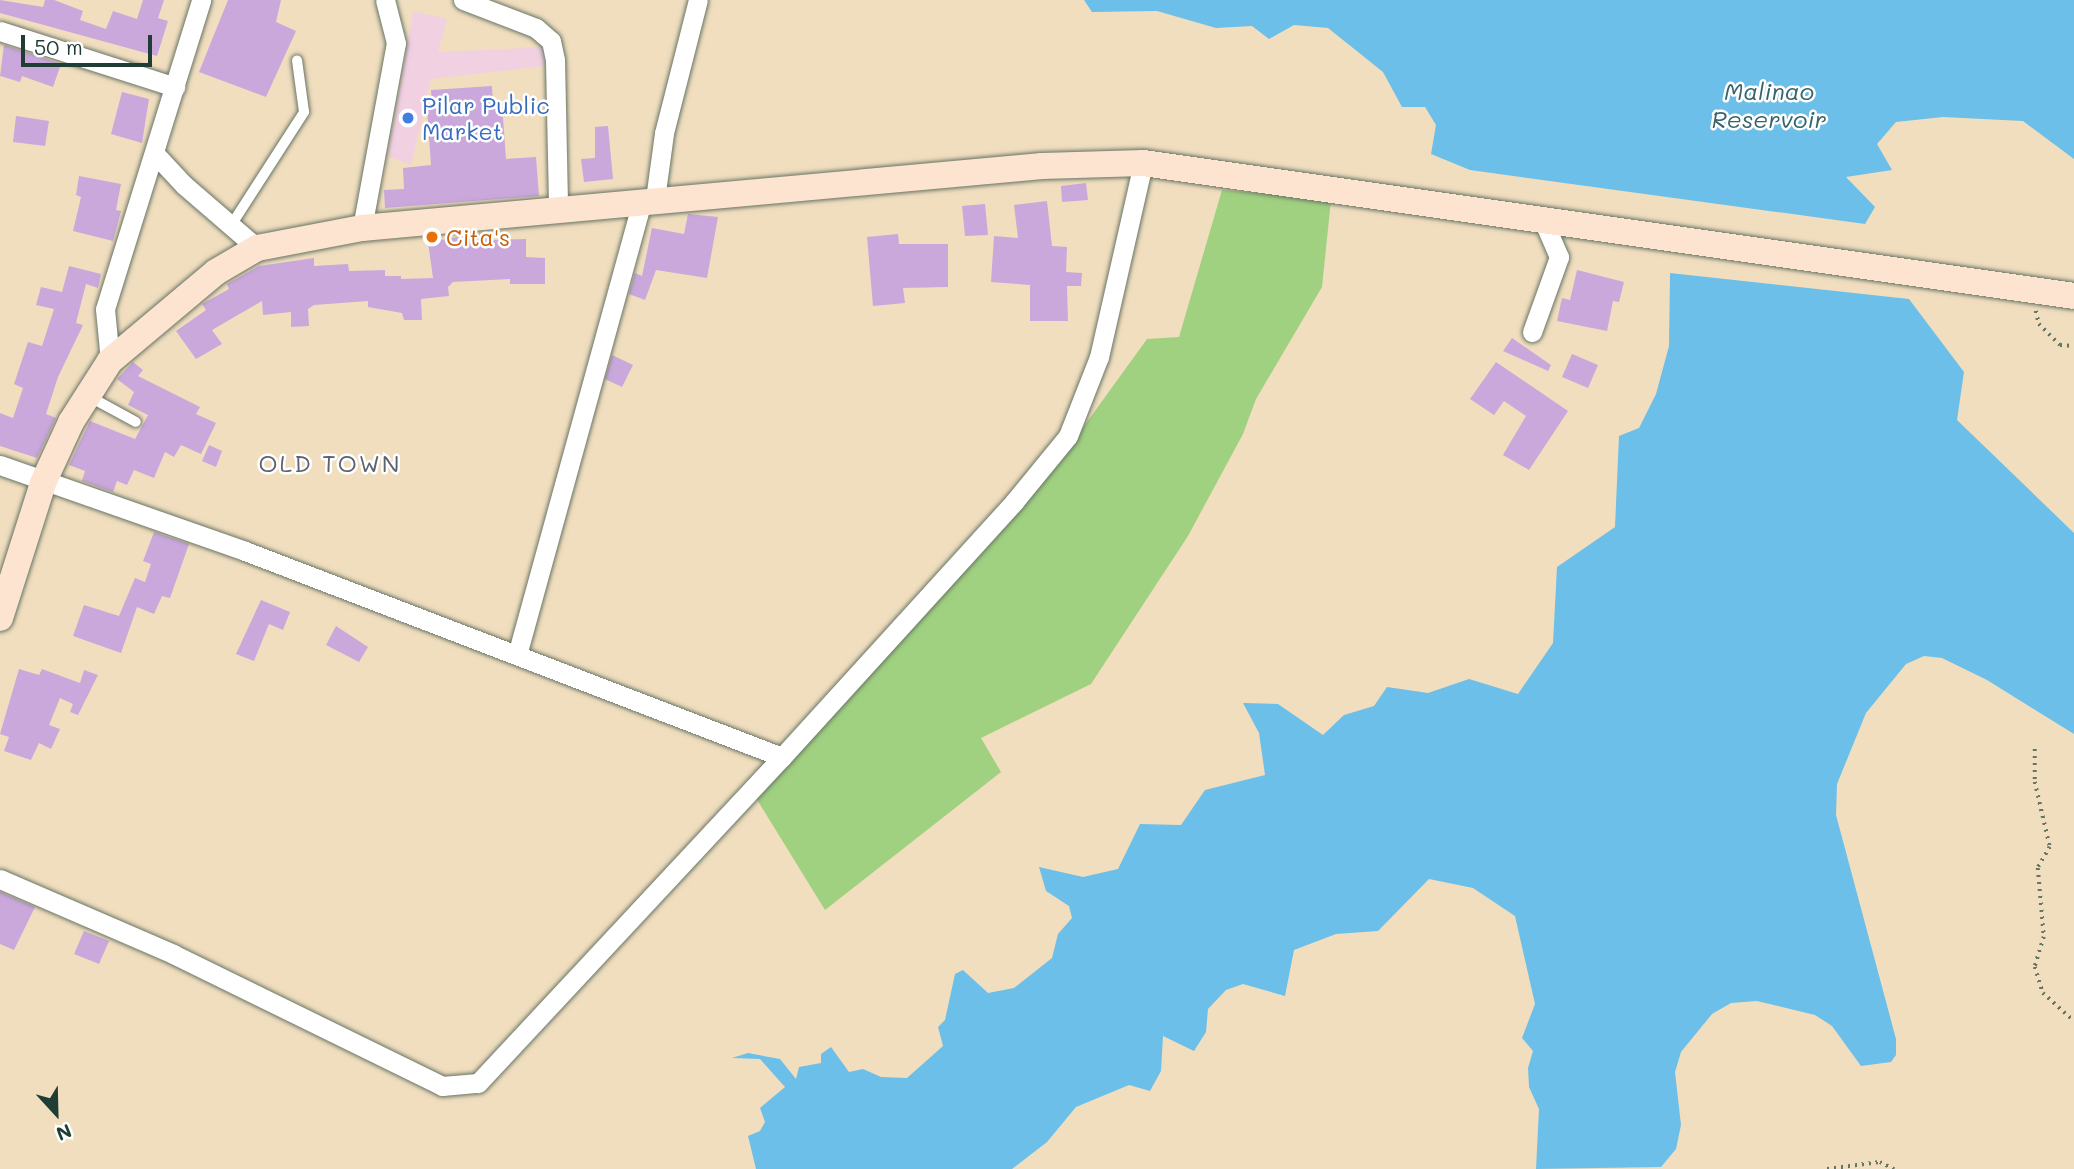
<!DOCTYPE html>
<style>
body{margin:0}
#map{position:relative;width:2074px;height:1169px;overflow:hidden;background:#f1debf;font-family:Mali,sans-serif}
div>[style]{position:absolute}
[style*='--x']{left:calc(var(--x)*1px);top:calc(var(--y)*1px);width:calc(var(--w)*1px);rotate:calc(var(--a)*1deg)}
.built>*{inset:0;background:#f1d0e2}
.green>*{inset:0;background:#a0d180}
.water>*{inset:0;background:#6cbfe8}
.building>*{inset:0;background:#caa8dc}
.path>*{height:3.5px;margin-top:-1.75px;transform-origin:0;background:repeating-linear-gradient(90deg,#687565 0 2px,transparent 0 7px)}
.roads{filter:drop-shadow(0 0 2px #687565) drop-shadow(0 0 2px #687565)}
.lane>*{height:10px;margin:-5px;padding:0 5px;transform-origin:5px;border-radius:5px;background:#fff}
.street>*{height:19px;margin:-9.5px;padding:0 9.5px;transform-origin:9.5px;border-radius:9.5px;background:#fff}
.secondary>*{height:26px;margin:-13px;padding:0 13px;transform-origin:13px;border-radius:13px;background:#fde4d0}
.dots>*{width:19px;height:19px;translate:-50% -50%;box-sizing:border-box;border:4px solid #fff;border-radius:50%}
span{translate:-50% -50%;white-space:nowrap;text-align:center;line-height:1.15;-webkit-text-stroke:5px #fff;paint-order:stroke}
.shop-label{font-size:23px;color:#366cbe}
.left{translate:0 -50%;text-align:left}
.food-label{font-size:23px;color:#c56008}
.water-label{font-size:24px;color:#36646a;font-style:italic}
.neighbourhood-label{font-size:24px;color:#5b626f;letter-spacing:2px}
.north{position:absolute;left:21px;top:1078px;width:70px;height:70px;-webkit-text-stroke:5px #fff;paint-order:stroke;rotate:158deg;font-size:19px;font-weight:700;line-height:28px;text-align:center;color:#1f3d34}
.north::after{content:'';display:block;margin:auto;width:24px;height:32px;background:#1f3d34;clip-path:polygon(50% 0,100% 100%,50% 72%,0 100%)}
.scale{position:absolute;left:21px;top:35px;width:131px;height:32px;box-sizing:border-box;border:4px solid #1f3d34;border-top:0;padding-left:9px;font-size:21px;line-height:24px;white-space:nowrap;color:#1f3d34;-webkit-text-stroke:5px #fff;paint-order:stroke}
</style>
<div id="map">
<div class="built">
<i style="clip-path:polygon(413px 11px,447px 19px,438px 52px,547px 47px,544px 66px,431px 79px,411px 165px,388px 156px)"></i>
</div>
<div class="green">
<i style="clip-path:polygon(1222px 190px,1331px 200px,1322px 287px,1256px 399px,1243px 434px,1188px 536px,1091px 684px,981px 738px,1001px 772px,825px 910px,753px 793px,1066px 451px,1147px 339px,1179px 337px)"></i>
</div>
<div class="water">
<i style="clip-path:polygon(1084px 0,2074px 0,2074px 159px,2023px 121px,1943px 117px,1896px 122px,1877px 144px,1892px 170px,1846px 177px,1875px 207px,1865px 224px,1470px 170px,1431px 154px,1436px 125px,1425px 107px,1402px 107px,1383px 72px,1328px 28px,1294px 25px,1269px 39px,1252px 26px,1216px 28px,1157px 11px,1092px 12px)"></i>
<i style="clip-path:polygon(1670px 273px,1909px 299px,1964px 372px,1957px 420px,2074px 533px,2074px 734px,1987px 680px,1942px 658px,1924px 656px,1906px 664px,1866px 713px,1837px 784px,1836px 815px,1896px 1039px,1896px 1055px,1891px 1062px,1861px 1066px,1832px 1026px,1815px 1015px,1757px 1001px,1731px 1003px,1712px 1014px,1681px 1052px,1675px 1072px,1681px 1125px,1676px 1149px,1661px 1167px,1536px 1169px,1539px 1109px,1529px 1087px,1528px 1068px,1533px 1051px,1522px 1038px,1535px 1004px,1515px 916px,1473px 888px,1429px 879px,1378px 931px,1336px 934px,1294px 950px,1285px 996px,1243px 984px,1226px 990px,1208px 1009px,1206px 1032px,1194px 1051px,1163px 1036px,1161px 1071px,1150px 1091px,1129px 1085px,1076px 1107px,1047px 1142px,1012px 1169px,756px 1169px,748px 1136px,760px 1131px,765px 1122px,760px 1108px,785px 1087px,760px 1059px,732px 1058px,748px 1053px,780px 1059px,796px 1079px,799px 1067px,821px 1063px,821px 1054px,831px 1047px,849px 1072px,863px 1069px,881px 1077px,907px 1078px,943px 1046px,938px 1027px,945px 1020px,955px 974px,963px 970px,988px 993px,1014px 988px,1052px 958px,1058px 934px,1072px 918px,1069px 906px,1046px 891px,1039px 867px,1083px 877px,1118px 869px,1140px 824px,1181px 825px,1205px 790px,1265px 775px,1259px 733px,1243px 703px,1278px 704px,1323px 735px,1344px 715px,1374px 706px,1387px 687px,1428px 693px,1469px 679px,1518px 694px,1553px 643px,1557px 567px,1615px 527px,1619px 436px,1639px 428px,1656px 394px,1669px 346px)"></i>
</div>
<div class="building">
<i style="clip-path:polygon(0 0,43px 7px,45px 0,54px 0,83px 11px,80px 20px,106px 29px,113px 11px,137px 19px,143px 0,164px 0,158px 18px,168px 21px,157px 56px,0 13px)"></i>
<i style="clip-path:polygon(228px 0,281px 0,276px 22px,296px 31px,266px 97px,199px 72px)"></i>
<i style="clip-path:polygon(4px 45px,61px 64px,53px 87px,22px 76px,20px 82px,0 76px)"></i>
<i style="clip-path:polygon(492px 86px,493px 105px,502px 104px,506px 159px,536px 157px,539px 196px,385px 208px,384px 190px,404px 189px,403px 168px,431px 165px,427px 110px,432px 110px,431px 90px)"></i>
<i style="clip-path:polygon(122px 92px,149px 99px,142px 143px,111px 134px)"></i>
<i style="clip-path:polygon(16px 116px,49px 121px,45px 146px,13px 142px)"></i>
<i style="clip-path:polygon(608px 126px,613px 179px,584px 182px,581px 159px,595px 158px,595px 127px)"></i>
<i style="clip-path:polygon(79px 176px,121px 184px,116px 210px,121px 211px,113px 241px,73px 231px,81px 197px,76px 195px)"></i>
<i style="clip-path:polygon(1086px 183px,1088px 200px,1062px 202px,1061px 186px)"></i>
<i style="clip-path:polygon(1047px 201px,1052px 246px,1067px 247px,1066px 272px,1082px 273px,1081px 286px,1067px 286px,1068px 321px,1030px 321px,1030px 285px,991px 282px,994px 236px,1018px 238px,1014px 205px)"></i>
<i style="clip-path:polygon(985px 204px,988px 235px,965px 236px,962px 206px)"></i>
<i style="clip-path:polygon(688px 214px,718px 217px,707px 278px,656px 270px,645px 300px,629px 294px,635px 273px,642px 276px,652px 228px,684px 234px)"></i>
<i style="clip-path:polygon(488px 232px,494px 240px,526px 239px,526px 257px,545px 258px,545px 284px,510px 284px,510px 279px,453px 282px,448px 287px,449px 296px,421px 299px,422px 320px,404px 320px,402px 313px,368px 307px,368px 301px,314px 305px,308px 309px,309px 326px,291px 327px,291px 312px,263px 315px,262px 301px,212px 330px,222px 344px,196px 359px,176px 331px,206px 310px,202px 304px,229px 289px,227px 284px,259px 266px,314px 258px,314px 266px,348px 264px,349px 271px,385px 270px,385px 276px,401px 276px,401px 279px,433px 278px,428px 242px)"></i>
<i style="clip-path:polygon(898px 234px,899px 244px,948px 244px,948px 287px,903px 288px,905px 303px,873px 306px,867px 237px)"></i>
<i style="clip-path:polygon(69px 266px,101px 274px,98px 288px,86px 284px,76px 323px,83px 325px,58px 377px,46px 414px,56px 418px,37px 458px,0 446px,0 413px,13px 418px,23px 388px,14px 384px,28px 342px,42px 346px,54px 309px,36px 305px,41px 287px,62px 292px)"></i>
<i style="clip-path:polygon(1577px 270px,1624px 282px,1619px 302px,1613px 301px,1607px 331px,1557px 321px,1562px 298px,1570px 300px)"></i>
<i style="clip-path:polygon(1512px 338px,1551px 365px,1548px 371px,1503px 351px)"></i>
<i style="clip-path:polygon(1572px 354px,1598px 365px,1588px 388px,1562px 377px)"></i>
<i style="clip-path:polygon(612px 355px,633px 365px,622px 387px,605px 379px)"></i>
<i style="clip-path:polygon(133px 362px,143px 370px,138px 376px,200px 407px,196px 414px,216px 423px,201px 454px,181px 445px,174px 457px,165px 452px,154px 478px,134px 470px,127px 485px,117px 481px,113px 492px,82px 481px,85px 471px,69px 465px,90px 421px,135px 439px,148px 415px,128px 405px,134px 392px,117px 379px)"></i>
<i style="clip-path:polygon(1496px 362px,1568px 411px,1529px 470px,1503px 455px,1526px 416px,1504px 401px,1494px 415px,1470px 399px)"></i>
<i style="clip-path:polygon(209px 445px,222px 451px,216px 467px,202px 461px)"></i>
<i style="clip-path:polygon(154px 532px,189px 544px,170px 598px,162px 596px,154px 614px,137px 607px,121px 653px,73px 636px,84px 605px,119px 616px,135px 578px,145px 582px,151px 564px,143px 561px)"></i>
<i style="clip-path:polygon(261px 600px,290px 612px,283px 630px,269px 624px,254px 661px,236px 654px)"></i>
<i style="clip-path:polygon(336px 626px,368px 647px,359px 662px,326px 645px)"></i>
<i style="clip-path:polygon(19px 669px,39px 675px,42px 669px,80px 683px,84px 670px,98px 675px,78px 715px,70px 712px,73px 704px,60px 698px,49px 725px,60px 729px,51px 749px,39px 743px,31px 760px,4px 751px,9px 737px,0 734px)"></i>
<i style="clip-path:polygon(0 892px,35px 907px,14px 950px,0 944px)"></i>
<i style="clip-path:polygon(84px 931px,109px 941px,99px 964px,74px 954px)"></i>
</div>
<div class="path">
<i style="--x:2036;--y:311;--w:13;--a:77"></i>
<i style="--x:2039;--y:324;--w:30;--a:45"></i>
<i style="--x:2060;--y:345;--w:14;--a:4"></i>
<i style="--x:2035;--y:749;--w:33;--a:90"></i>
<i style="--x:2035;--y:782;--w:67;--a:77"></i>
<i style="--x:2050;--y:847;--w:24;--a:120"></i>
<i style="--x:2038;--y:868;--w:69;--a:85"></i>
<i style="--x:2044;--y:937;--w:31;--a:107"></i>
<i style="--x:2035;--y:967;--w:27;--a:73"></i>
<i style="--x:2043;--y:993;--w:42;--a:42.1"></i>
<i style="--x:1827;--y:1169;--w:53;--a:-7.5"></i>
<i style="--x:1880;--y:1162;--w:16;--a:27"></i>
</div>
<div class="roads">
<div class="lane">
<i style="--x:230;--y:227;--w:137;--a:-57.2"></i>
<i style="--x:304;--y:112;--w:52;--a:-97.7"></i>
<i style="--x:90;--y:397;--w:52;--a:28.5"></i>
</div>
<div class="street">
<i style="--x:463;--y:0;--w:78;--a:21"></i>
<i style="--x:536;--y:28;--w:20;--a:41"></i>
<i style="--x:551;--y:41;--w:19;--a:78"></i>
<i style="--x:555;--y:60;--w:148;--a:88.8"></i>
<i style="--x:0;--y:31;--w:184;--a:17.7"></i>
<i style="--x:156;--y:155;--w:41;--a:47"></i>
<i style="--x:184;--y:185;--w:96;--a:40.8"></i>
<i style="--x:655;--y:199;--w:67;--a:-82.2"></i>
<i style="--x:664;--y:133;--w:137;--a:-75.7"></i>
<i style="--x:362;--y:228;--w:188;--a:-79.6"></i>
<i style="--x:396;--y:43;--w:44;--a:-104.3"></i>
<i style="--x:1532;--y:332;--w:80;--a:-70.2"></i>
<i style="--x:1559;--y:257;--w:40;--a:-113.4"></i>
<i style="--x:110;--y:361;--w:52;--a:-95.5"></i>
<i style="--x:105;--y:309;--w:324;--a:-72.7"></i>
<i style="--x:0;--y:465;--w:260;--a:19.3"></i>
<i style="--x:245;--y:551;--w:575;--a:20.99"></i>
<i style="--x:517;--y:655;--w:472;--a:-74.6"></i>
<i style="--x:0;--y:879;--w:189;--a:23.4"></i>
<i style="--x:173;--y:954;--w:300;--a:26.1"></i>
<i style="--x:442;--y:1086;--w:36;--a:-5"></i>
<i style="--x:478;--y:1083;--w:446;--a:-47"></i>
<i style="--x:782;--y:757;--w:345;--a:-47.7"></i>
<i style="--x:1014;--y:502;--w:85;--a:-50.7"></i>
<i style="--x:1068;--y:436;--w:85;--a:-68.6"></i>
<i style="--x:1099;--y:357;--w:199;--a:-77.2"></i>
</div>
<div class="secondary">
<i style="--x:0;--y:618;--w:142;--a:-72.3"></i>
<i style="--x:43;--y:483;--w:67;--a:-65.3"></i>
<i style="--x:71;--y:422;--w:72;--a:-57.4"></i>
<i style="--x:110;--y:361;--w:138;--a:-40"></i>
<i style="--x:216;--y:272;--w:48;--a:-30.3"></i>
<i style="--x:257;--y:248;--w:107;--a:-10.8"></i>
<i style="--x:362;--y:228;--w:683;--a:-5.21"></i>
<i style="--x:1042;--y:166;--w:101;--a:-1.7"></i>
<i style="--x:1143;--y:163;--w:940;--a:8.13"></i>
</div>
</div>
<div class="dots">
<i style="left:408px;top:118px;background:#3f7fe0"></i>
<i style="left:432px;top:237px;background:#e8710a"></i>
</div>
<div class="shop-label">
<span class="left" style="left:422px;top:118px">Pilar Public<br>Market</span>
</div>
<div class="food-label">
<span class="left" style="left:446px;top:237px">Cita's</span>
</div>
<div class="water-label">
<span style="left:1769px;top:105px">Malinao<br>Reservoir</span>
</div>
<div class="neighbourhood-label">
<span style="left:330px;top:463px">OLD TOWN</span>
</div>
<div class="north">N</div>
<div class="scale">50 m</div>
</div>
